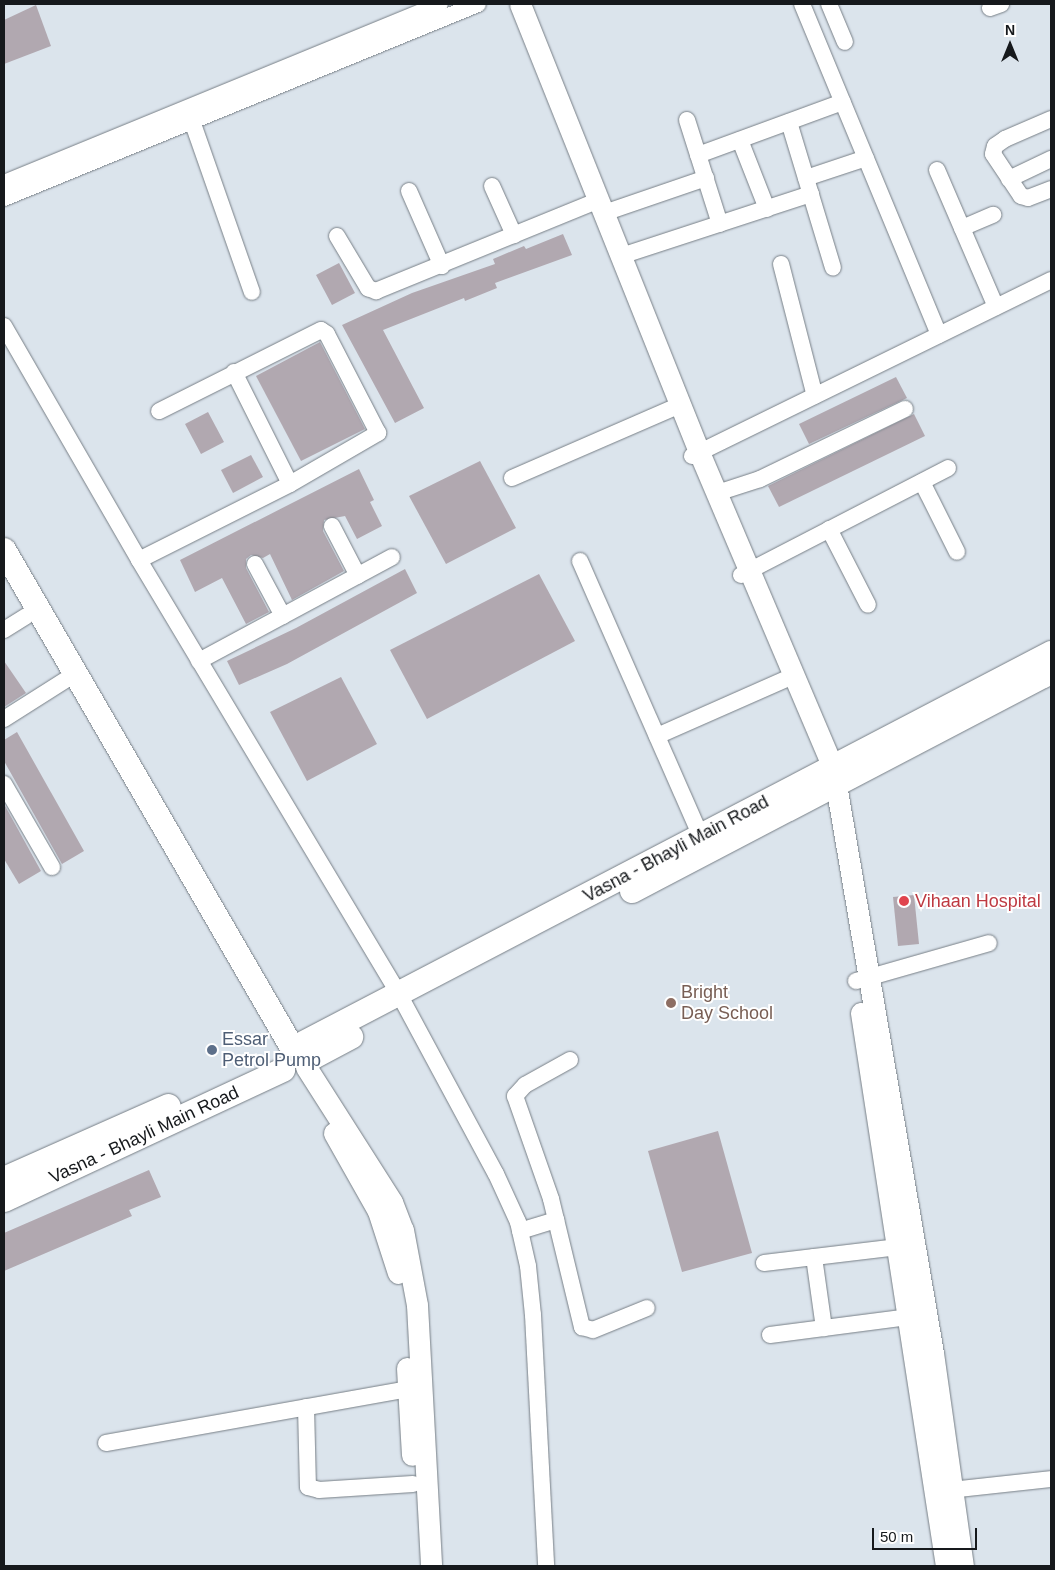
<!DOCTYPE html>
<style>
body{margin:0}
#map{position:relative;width:1055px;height:1570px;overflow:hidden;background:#dbe4ec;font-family:Arial,sans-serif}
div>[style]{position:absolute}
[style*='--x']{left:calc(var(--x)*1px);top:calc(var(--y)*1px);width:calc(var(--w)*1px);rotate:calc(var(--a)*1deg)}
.building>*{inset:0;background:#b1a8b0}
.roads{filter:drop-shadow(0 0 1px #777f86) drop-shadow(0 0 1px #777f86)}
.minor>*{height:16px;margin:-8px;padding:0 8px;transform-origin:8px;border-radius:8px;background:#fff}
.tertiary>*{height:21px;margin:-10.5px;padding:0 10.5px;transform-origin:10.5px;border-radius:10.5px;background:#fff}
.secondary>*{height:24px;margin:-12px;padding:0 12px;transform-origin:12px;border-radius:12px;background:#fff}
.dots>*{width:14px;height:14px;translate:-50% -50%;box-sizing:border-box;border:2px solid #fff;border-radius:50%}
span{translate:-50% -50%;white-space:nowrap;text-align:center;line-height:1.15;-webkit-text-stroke:4px #fff;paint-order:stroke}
.street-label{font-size:18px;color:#16191c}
.health-label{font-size:18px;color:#be3a42}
.left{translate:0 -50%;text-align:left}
.education-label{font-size:18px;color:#785e54}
.service-label{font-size:18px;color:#4e5e75}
.frame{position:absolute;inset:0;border:5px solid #16191c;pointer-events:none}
.north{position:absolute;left:985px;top:20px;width:50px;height:50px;-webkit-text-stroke:4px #fff;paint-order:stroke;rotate:0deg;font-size:14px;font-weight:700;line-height:20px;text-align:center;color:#16191c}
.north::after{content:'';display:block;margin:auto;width:18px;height:22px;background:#16191c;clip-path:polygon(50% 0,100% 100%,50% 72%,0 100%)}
.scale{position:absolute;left:872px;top:1528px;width:105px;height:22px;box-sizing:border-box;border:2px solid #16191c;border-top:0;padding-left:6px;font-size:15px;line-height:18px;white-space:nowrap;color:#16191c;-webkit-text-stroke:4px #fff;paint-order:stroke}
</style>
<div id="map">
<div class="building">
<i style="clip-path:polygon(36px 5px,51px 46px,4px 64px,4px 20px)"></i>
<i style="clip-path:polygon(563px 234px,572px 255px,495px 283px,497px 288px,465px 301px,464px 298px,383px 330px,424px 408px,395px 423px,342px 325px,412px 293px,495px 264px,493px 259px,524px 246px,526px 249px)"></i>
<i style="clip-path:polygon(339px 263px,355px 293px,332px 305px,316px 275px)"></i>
<i style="clip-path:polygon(320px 342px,365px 429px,301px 461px,256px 376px)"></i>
<i style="clip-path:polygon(896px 377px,907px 398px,809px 444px,799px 424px)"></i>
<i style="clip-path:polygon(208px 412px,224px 442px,201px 454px,185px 424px)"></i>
<i style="clip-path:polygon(914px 414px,925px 436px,779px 507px,768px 486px)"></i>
<i style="clip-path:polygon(251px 455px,263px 477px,233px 493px,221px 470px)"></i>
<i style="clip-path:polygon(480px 461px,516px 528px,446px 564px,409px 496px)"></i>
<i style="clip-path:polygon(359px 469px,374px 500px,370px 502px,382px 526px,357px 539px,345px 516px,324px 520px,323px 531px,344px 571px,292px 600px,270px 554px,263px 558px,251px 555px,246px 559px,246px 568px,269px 612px,246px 624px,222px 578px,195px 592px,180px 560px)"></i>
<i style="clip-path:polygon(405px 569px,417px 593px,287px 664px,239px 685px,227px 661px,296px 628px)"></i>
<i style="clip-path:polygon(539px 574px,575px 641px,427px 719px,390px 650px)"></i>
<i style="clip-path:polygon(4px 661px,26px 693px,4px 707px)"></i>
<i style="clip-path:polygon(341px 677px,377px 744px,307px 781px,270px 712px)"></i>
<i style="clip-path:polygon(17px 732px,84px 851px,62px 864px,4px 761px,4px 740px)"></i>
<i style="clip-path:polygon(4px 804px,41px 871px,19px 884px,4px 859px)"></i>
<i style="clip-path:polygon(914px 895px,919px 944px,898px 946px,893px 897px)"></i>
<i style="clip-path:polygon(718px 1131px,752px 1253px,682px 1272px,648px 1151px)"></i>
<i style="clip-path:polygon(149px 1170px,161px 1197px,129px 1210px,132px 1216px,4px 1271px,4px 1233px)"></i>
</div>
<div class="roads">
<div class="minor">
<i style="--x:802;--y:4;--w:358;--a:67.5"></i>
<i style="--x:829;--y:4;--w:41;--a:67.2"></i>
<i style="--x:990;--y:8;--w:12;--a:-20"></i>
<i style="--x:1051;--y:119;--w:50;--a:156.5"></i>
<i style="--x:1005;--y:139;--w:12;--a:145"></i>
<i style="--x:995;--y:146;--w:8;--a:104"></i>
<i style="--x:993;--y:154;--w:50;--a:56.3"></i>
<i style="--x:1021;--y:196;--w:7;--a:16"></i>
<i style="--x:1028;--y:198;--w:25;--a:-21"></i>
<i style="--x:687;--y:120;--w:109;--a:72.4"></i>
<i style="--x:192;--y:121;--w:181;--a:70.7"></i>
<i style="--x:789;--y:122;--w:152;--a:73.2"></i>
<i style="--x:740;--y:140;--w:74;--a:68.6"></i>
<i style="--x:698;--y:155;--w:154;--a:-20.1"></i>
<i style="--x:937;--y:170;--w:149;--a:66.7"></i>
<i style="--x:806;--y:178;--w:63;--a:-18.4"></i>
<i style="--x:1009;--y:179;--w:47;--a:-25.5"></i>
<i style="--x:4;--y:183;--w:471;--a:-22.3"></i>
<i style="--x:492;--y:186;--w:54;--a:65.8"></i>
<i style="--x:409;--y:191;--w:82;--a:66.3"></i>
<i style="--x:4;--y:198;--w:512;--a:-22.26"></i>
<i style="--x:604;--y:213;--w:108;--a:-18.9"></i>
<i style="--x:962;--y:228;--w:34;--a:-23"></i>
<i style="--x:337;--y:236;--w:61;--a:59.2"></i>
<i style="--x:368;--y:288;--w:9;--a:21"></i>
<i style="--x:376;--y:291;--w:230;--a:-22.2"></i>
<i style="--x:621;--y:256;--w:200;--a:-18.1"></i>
<i style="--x:781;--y:264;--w:136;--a:75.6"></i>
<i style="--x:4;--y:326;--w:270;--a:60"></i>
<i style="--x:139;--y:560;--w:506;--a:59.08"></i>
<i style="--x:399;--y:994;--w:204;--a:61.7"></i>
<i style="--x:496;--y:1174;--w:53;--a:65.4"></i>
<i style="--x:518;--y:1222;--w:45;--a:77.2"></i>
<i style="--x:528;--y:1266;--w:49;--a:84.2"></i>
<i style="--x:533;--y:1315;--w:251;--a:87"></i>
<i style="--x:234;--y:372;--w:125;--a:63.4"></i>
<i style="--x:692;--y:456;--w:400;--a:-26.1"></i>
<i style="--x:512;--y:478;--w:176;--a:-23.5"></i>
<i style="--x:922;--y:482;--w:78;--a:63.4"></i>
<i style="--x:717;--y:493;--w:45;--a:-18"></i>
<i style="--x:760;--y:479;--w:161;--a:-25.8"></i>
<i style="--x:332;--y:526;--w:56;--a:62.5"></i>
<i style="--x:829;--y:529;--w:85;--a:62.8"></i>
<i style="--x:139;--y:560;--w:169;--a:-26.7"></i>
<i style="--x:290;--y:484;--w:102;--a:-30.1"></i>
<i style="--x:378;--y:433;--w:111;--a:-117.3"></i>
<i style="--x:327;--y:334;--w:7;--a:-146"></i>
<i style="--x:321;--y:330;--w:181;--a:153.4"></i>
<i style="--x:580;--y:561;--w:300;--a:66.3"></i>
<i style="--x:255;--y:564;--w:59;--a:61.7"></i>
<i style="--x:741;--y:575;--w:233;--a:-27.3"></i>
<i style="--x:4;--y:630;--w:26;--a:-32"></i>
<i style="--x:199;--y:661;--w:219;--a:-28.3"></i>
<i style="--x:4;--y:719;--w:84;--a:-32.4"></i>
<i style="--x:657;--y:736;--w:139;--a:-23.8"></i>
<i style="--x:4;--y:784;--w:96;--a:60"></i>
<i style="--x:856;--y:981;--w:138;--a:-15.9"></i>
<i style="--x:570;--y:1060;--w:51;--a:150.9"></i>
<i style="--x:525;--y:1085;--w:15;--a:132"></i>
<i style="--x:515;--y:1096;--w:109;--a:70.7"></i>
<i style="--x:551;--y:1199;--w:132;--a:76.4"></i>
<i style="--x:582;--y:1327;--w:11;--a:15"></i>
<i style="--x:593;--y:1330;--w:58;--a:-22.2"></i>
<i style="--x:520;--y:1231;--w:38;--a:-17"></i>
<i style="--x:814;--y:1257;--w:72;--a:82"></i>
<i style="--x:764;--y:1263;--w:135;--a:-6.8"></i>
<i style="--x:770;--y:1335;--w:139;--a:-7.4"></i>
<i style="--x:306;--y:1407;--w:80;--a:88.6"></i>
<i style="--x:308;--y:1487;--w:11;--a:15"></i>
<i style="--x:319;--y:1490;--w:94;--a:-3.7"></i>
<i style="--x:106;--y:1443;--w:318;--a:-10.1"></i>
<i style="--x:941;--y:1491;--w:111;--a:-6.2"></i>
</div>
<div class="tertiary">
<i style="--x:520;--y:4;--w:482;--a:68.2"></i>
<i style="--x:699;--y:452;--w:342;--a:67"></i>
<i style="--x:833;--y:767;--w:594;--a:80.32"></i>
<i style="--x:933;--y:1353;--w:215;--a:82"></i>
<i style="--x:861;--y:1013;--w:559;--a:81.26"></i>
<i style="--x:306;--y:1067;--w:160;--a:57.5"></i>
<i style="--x:392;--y:1202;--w:30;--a:69"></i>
<i style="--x:403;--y:1230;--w:76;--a:79.4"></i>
<i style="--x:417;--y:1305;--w:261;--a:86.9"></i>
<i style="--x:334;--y:1133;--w:90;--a:60.6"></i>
<i style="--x:378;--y:1211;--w:65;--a:72.1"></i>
<i style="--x:407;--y:1368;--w:87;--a:86.7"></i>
</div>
<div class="secondary">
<i style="--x:4;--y:550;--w:571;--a:59.93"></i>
<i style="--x:632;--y:891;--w:473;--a:-27.6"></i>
<i style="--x:300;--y:1045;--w:847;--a:-27.56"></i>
<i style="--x:308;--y:1060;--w:49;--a:-28.1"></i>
<i style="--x:4;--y:1179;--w:180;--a:-23.9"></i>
<i style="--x:4;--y:1200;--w:308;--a:-25"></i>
</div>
</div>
<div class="dots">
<i style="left:904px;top:901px;background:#e0444e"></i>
<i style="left:671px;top:1003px;background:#8d6e63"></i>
<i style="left:212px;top:1050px;background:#5c6f8a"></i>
</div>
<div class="street-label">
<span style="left:676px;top:849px;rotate:-28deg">Vasna - Bhayli Main Road</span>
<span style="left:144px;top:1135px;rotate:-25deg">Vasna - Bhayli Main Road</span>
</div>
<div class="health-label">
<span class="left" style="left:915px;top:901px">Vihaan Hospital</span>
</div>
<div class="education-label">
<span class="left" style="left:681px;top:1003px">Bright<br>Day School</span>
</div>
<div class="service-label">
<span class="left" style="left:222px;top:1050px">Essar<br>Petrol Pump</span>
</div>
<div class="frame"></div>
<div class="north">N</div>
<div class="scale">50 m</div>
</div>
